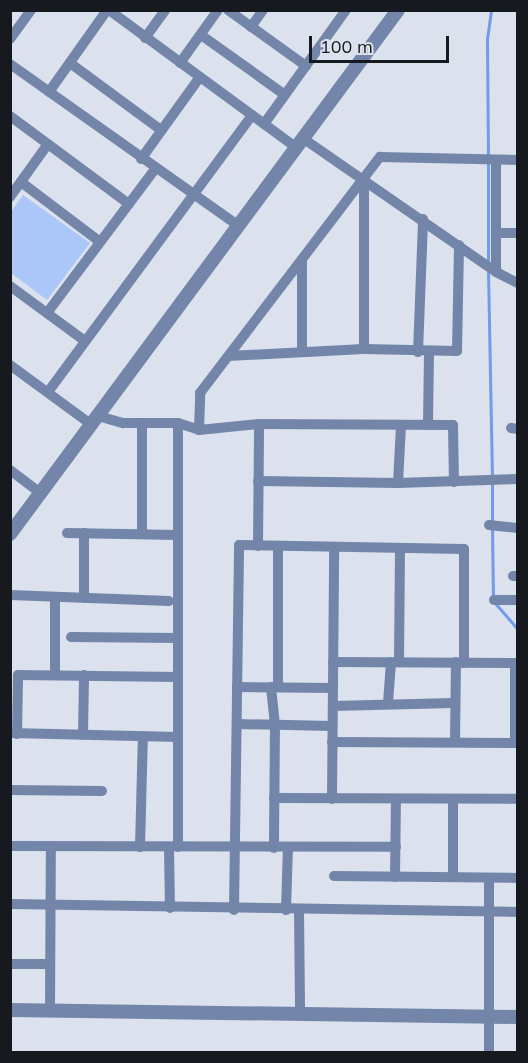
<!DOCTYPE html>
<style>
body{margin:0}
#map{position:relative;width:528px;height:1063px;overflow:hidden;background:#dbe2ed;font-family:Mulish,sans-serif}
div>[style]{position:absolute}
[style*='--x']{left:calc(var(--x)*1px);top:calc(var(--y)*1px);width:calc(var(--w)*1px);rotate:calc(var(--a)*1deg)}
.green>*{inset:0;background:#abc7f9}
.stream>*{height:3px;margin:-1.5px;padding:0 1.5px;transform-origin:1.5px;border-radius:1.5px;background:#719bec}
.minor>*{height:10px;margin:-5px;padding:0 5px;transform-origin:5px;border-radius:5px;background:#7386a9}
.tertiary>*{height:14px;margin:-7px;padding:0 7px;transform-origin:7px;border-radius:7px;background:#7386a9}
span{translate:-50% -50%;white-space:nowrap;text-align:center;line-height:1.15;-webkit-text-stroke:6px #dbe2ed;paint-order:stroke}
.frame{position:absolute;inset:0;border:12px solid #16191d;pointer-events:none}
.scale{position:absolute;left:309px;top:36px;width:140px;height:27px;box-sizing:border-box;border:3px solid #16191d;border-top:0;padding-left:8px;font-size:18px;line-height:21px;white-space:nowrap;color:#16191d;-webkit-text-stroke:4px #dbe2ed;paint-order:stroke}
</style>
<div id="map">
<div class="green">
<i style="clip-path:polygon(23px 195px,90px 243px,47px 300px,11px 273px,11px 212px)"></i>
</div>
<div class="stream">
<i style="--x:488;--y:156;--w:117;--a:-90.5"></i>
<i style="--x:487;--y:39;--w:29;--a:-82"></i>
<i style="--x:488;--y:162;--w:102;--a:90"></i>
<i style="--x:488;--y:270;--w:207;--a:88.9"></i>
<i style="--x:492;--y:483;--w:39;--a:90"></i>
<i style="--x:492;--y:528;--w:69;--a:89.2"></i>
<i style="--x:495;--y:603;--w:35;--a:49"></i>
</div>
<div class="minor">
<i style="--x:109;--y:10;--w:233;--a:36.3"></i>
<i style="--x:228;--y:10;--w:96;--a:35.7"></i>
<i style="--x:251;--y:27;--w:21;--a:-55"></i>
<i style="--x:201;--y:35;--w:103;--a:35.5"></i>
<i style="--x:145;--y:38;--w:34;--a:-54"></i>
<i style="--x:10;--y:39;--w:36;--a:-54"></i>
<i style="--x:70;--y:63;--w:113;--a:36.4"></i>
<i style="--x:180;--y:63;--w:65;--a:-54.4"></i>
<i style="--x:10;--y:64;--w:281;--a:35.3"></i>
<i style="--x:49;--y:92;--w:100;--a:-54.7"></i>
<i style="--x:10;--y:116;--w:148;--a:36.5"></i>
<i style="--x:264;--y:124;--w:140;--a:-54.3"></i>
<i style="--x:304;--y:139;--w:234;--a:34.7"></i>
<i style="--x:496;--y:272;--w:25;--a:27"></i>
<i style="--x:141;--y:159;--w:101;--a:-54.3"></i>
<i style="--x:496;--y:160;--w:112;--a:90"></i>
<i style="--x:21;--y:182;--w:99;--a:37.2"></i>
<i style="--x:364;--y:182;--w:167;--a:90"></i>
<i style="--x:10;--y:197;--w:65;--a:-54.4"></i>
<i style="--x:496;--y:233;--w:22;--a:0"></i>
<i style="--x:10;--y:286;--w:93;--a:36.3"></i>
<i style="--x:47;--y:313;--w:180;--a:-53.1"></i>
<i style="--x:302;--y:351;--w:91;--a:-90"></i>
<i style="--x:418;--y:352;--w:133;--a:-87.8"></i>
<i style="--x:229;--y:356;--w:135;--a:-3"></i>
<i style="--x:364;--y:349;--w:93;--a:1.2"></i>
<i style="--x:457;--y:351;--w:106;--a:-88.9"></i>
<i style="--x:10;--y:365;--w:102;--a:36.2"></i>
<i style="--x:48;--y:392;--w:344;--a:-53.6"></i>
<i style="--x:98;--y:416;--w:26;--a:16"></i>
<i style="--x:123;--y:423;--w:55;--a:0"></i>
<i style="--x:178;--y:423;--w:22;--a:18"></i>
<i style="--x:199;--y:430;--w:60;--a:-5.7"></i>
<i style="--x:259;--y:424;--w:194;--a:0.3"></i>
<i style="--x:453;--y:425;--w:57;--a:89"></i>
<i style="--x:142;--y:423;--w:111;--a:90"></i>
<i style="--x:178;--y:423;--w:424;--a:90"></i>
<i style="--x:428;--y:425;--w:73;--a:-89.2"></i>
<i style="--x:511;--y:428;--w:7;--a:8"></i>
<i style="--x:199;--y:430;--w:37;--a:-88"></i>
<i style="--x:200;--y:393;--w:297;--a:-52.7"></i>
<i style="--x:380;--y:157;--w:138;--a:1.2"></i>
<i style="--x:10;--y:470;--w:39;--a:37"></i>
<i style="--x:258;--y:481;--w:140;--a:0.8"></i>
<i style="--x:398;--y:483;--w:58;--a:-87"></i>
<i style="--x:398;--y:483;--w:120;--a:-1.9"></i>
<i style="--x:489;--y:525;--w:29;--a:6"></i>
<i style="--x:67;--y:533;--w:111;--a:1"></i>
<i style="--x:258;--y:546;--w:122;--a:-89.5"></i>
<i style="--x:513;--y:576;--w:5;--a:0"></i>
<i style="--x:10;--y:595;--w:159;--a:2.2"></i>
<i style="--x:84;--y:598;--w:65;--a:-90"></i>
<i style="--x:494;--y:600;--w:24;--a:0"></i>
<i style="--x:71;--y:637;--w:107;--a:0.5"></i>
<i style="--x:333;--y:662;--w:185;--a:0.3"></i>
<i style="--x:399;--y:662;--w:114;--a:-89.5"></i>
<i style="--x:515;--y:663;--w:80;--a:90"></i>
<i style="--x:55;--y:675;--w:78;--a:-90"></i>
<i style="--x:237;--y:687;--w:96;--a:0.6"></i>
<i style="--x:271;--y:687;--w:38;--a:84"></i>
<i style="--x:275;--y:725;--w:123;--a:90.5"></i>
<i style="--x:278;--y:687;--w:141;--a:-90"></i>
<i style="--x:388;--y:703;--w:41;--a:-85.8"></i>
<i style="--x:333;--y:706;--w:121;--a:-1.4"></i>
<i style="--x:237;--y:724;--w:95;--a:1.2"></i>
<i style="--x:11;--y:733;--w:167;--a:1.4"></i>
<i style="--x:17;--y:734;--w:59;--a:-89"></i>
<i style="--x:18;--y:675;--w:160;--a:0.7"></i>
<i style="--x:83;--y:735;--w:60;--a:-89"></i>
<i style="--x:332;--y:742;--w:186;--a:0.3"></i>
<i style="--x:455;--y:742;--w:80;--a:-89.3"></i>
<i style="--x:10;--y:790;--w:92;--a:0.6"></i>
<i style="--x:274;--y:798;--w:244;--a:0.2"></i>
<i style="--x:332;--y:799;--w:252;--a:-89.5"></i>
<i style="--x:453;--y:799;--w:78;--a:90"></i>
<i style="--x:10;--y:846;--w:386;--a:0.1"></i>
<i style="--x:140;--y:847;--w:111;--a:-88.5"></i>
<i style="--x:169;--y:847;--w:61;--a:89.1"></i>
<i style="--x:334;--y:876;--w:184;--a:0.6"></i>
<i style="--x:395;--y:877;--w:78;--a:-89.3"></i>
<i style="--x:10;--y:904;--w:508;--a:0.9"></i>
<i style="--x:234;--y:910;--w:365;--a:-89.2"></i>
<i style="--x:239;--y:545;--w:225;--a:1"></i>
<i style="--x:464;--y:549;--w:114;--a:90"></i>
<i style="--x:286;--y:910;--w:63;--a:-88.2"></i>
<i style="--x:299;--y:910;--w:104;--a:89.4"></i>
<i style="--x:10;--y:964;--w:40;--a:0"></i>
<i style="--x:50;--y:1011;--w:165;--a:-89.7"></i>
<i style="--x:489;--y:1052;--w:174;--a:-90"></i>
</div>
<div class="tertiary">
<i style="--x:10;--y:534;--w:652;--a:-53.48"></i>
<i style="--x:10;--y:1010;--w:508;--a:0.79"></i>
</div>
<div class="frame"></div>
<div class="scale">100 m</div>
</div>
